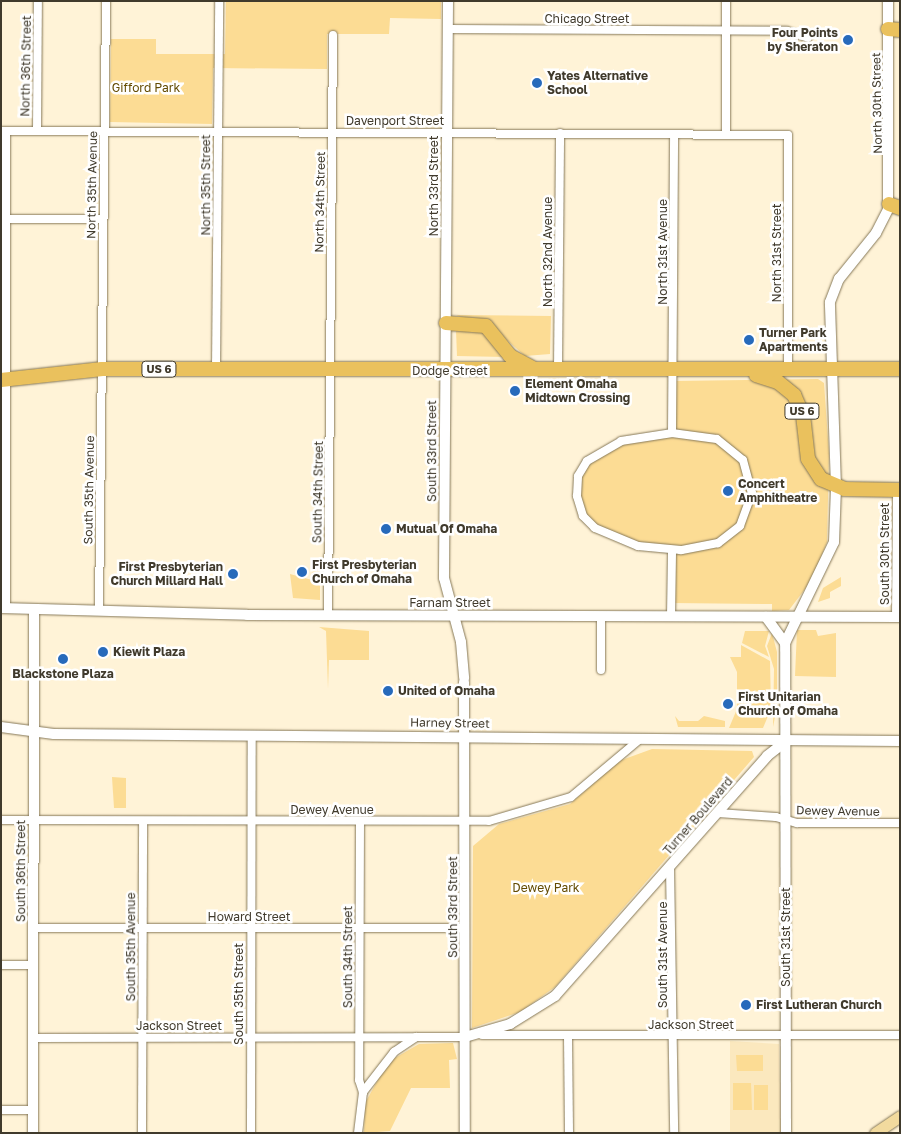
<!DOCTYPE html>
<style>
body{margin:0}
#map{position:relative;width:901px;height:1134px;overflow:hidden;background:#fff3d7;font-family:"Golos Text",sans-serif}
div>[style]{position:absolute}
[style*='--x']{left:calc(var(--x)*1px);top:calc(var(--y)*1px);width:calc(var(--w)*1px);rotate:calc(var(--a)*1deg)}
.built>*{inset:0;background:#fbe8be}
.green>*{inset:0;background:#fcdc94}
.roads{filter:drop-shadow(0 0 1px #867858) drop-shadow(0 0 1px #867858)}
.street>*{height:8px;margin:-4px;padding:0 4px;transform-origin:4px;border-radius:4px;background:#fff}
.secondary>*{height:10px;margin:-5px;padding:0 5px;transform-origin:5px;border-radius:5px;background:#fff}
.primary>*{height:11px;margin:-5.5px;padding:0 5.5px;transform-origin:5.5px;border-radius:5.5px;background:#f2da9e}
.highway>*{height:14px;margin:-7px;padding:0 7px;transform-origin:7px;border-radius:7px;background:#eac15d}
.dots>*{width:14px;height:14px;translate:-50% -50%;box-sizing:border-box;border:2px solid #fff;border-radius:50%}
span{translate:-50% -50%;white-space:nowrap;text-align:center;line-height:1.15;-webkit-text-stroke:5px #fff;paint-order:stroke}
.shield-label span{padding:1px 4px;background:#fff;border:1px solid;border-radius:4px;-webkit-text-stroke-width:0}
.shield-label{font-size:11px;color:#403a2c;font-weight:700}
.street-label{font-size:12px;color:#403a2c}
.poi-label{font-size:12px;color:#403a2c;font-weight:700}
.right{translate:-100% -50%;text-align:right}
.left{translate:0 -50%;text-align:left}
.park-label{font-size:12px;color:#634b02}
.frame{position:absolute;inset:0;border:2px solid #403a2c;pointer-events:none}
</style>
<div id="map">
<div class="built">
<i style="clip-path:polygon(730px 1041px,779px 1044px,781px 1133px,730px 1133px)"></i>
</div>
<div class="green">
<i style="clip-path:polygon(226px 1px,441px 1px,441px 19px,390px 18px,389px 34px,327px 34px,327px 69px,213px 68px,212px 124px,110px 122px,111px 39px,156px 39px,156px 54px,225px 54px)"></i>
<i style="clip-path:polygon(456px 315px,551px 316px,550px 354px,525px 356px,499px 333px)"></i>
<i style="clip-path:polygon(480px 326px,505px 357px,457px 356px,456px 330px)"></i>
<i style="clip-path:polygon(673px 381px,818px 379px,824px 383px,829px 453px,827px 542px,812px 580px,789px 610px,772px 611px,772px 604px,671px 603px,672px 550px,609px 537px,580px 509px,580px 471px,605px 447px,672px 433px)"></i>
<i style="clip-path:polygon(313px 566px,320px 566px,320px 600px,293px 598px,290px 574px,312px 580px)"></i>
<i style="clip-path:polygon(841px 577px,841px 586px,830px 592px,830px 598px,818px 602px,823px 588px)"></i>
<i style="clip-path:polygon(319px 627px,369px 631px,369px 660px,329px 660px,328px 689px,326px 631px)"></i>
<i style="clip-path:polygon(797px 630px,816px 630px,818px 636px,836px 633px,836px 677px,795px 676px)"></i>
<i style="clip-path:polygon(745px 631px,769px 631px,765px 646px,769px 657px,742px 643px)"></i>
<i style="clip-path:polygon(772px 633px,777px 652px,777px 707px,773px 727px,774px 669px,767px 646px)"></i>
<i style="clip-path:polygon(741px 645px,770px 661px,771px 709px,763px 728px,729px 728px,737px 709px,737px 672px,730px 657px,741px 657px)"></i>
<i style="clip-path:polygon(675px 716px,679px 721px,698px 721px,704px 716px,725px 721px,725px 727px,678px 727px)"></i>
<i style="clip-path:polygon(652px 749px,752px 751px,754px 757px,555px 987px,520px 1012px,472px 1028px,473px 846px,499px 824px,570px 804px,619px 761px)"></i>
<i style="clip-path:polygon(112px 777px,126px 778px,126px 808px,114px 808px)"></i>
<i style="clip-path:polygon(453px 1043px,457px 1059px,449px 1060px,450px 1088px,411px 1088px,390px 1131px,364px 1133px,365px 1103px,388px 1062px,419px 1044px)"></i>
<i style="clip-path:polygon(736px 1055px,763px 1055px,763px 1071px,737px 1071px)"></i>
<i style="clip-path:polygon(733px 1083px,751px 1083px,752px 1110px,733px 1110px)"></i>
<i style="clip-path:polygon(754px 1085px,768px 1085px,768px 1110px,754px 1110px)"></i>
</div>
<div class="roads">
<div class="street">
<i style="--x:448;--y:29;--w:339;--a:0.3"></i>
<i style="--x:787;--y:31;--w:22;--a:18"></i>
<i style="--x:1;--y:131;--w:787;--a:0.29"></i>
<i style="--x:788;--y:135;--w:235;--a:90"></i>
<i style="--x:6;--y:131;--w:477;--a:90"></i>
<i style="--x:37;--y:131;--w:130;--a:-89.6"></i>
<i style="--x:726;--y:134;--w:133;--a:-90"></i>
<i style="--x:7;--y:219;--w:96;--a:0"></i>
<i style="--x:216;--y:370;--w:369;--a:-89.5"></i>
<i style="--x:558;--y:371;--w:238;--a:-89.5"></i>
<i style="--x:672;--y:433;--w:45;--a:7.6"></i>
<i style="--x:717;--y:439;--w:33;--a:39"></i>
<i style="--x:743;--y:460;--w:34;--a:75"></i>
<i style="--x:752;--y:493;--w:35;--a:110"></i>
<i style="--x:740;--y:526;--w:28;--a:142"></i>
<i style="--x:718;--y:543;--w:38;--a:169"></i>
<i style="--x:681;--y:550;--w:43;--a:-174.7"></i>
<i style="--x:638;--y:546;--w:47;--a:-157.3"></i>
<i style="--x:595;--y:528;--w:17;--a:-135"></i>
<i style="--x:583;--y:516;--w:21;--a:-107"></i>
<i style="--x:577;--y:496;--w:20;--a:-87"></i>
<i style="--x:578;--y:476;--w:17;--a:-59"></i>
<i style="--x:587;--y:461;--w:39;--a:-30"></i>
<i style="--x:621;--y:441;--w:52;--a:-8.9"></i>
<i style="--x:672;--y:433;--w:299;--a:-89.6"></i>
<i style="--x:99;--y:611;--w:610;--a:-89.34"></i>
<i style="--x:328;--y:615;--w:580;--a:-89.51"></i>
<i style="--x:671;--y:617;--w:67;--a:-89.1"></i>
<i style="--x:896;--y:617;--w:127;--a:-89.5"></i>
<i style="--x:601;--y:670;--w:54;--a:-90"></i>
<i style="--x:718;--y:813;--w:58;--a:3.9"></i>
<i style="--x:776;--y:817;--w:22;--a:16"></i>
<i style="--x:797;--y:823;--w:103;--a:0"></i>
<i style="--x:1;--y:820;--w:488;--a:0.1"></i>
<i style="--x:489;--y:821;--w:85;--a:-16.3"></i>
<i style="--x:571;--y:797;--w:89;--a:-40"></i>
<i style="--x:360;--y:821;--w:259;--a:90.2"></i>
<i style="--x:359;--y:1080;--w:13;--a:72"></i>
<i style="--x:670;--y:867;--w:266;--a:89.1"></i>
<i style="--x:33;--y:928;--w:432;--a:0"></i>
<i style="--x:1;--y:965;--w:33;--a:0"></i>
<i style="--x:482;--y:1035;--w:418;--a:0"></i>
<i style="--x:568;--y:1036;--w:97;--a:89.4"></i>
<i style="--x:33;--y:1038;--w:383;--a:-0.1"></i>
<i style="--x:1;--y:1110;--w:32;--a:0"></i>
<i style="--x:142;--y:1133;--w:311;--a:-89.8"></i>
<i style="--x:251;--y:1133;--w:398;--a:-89.9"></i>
<i style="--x:358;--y:1133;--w:41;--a:-83"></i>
<i style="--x:363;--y:1092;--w:51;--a:-52.2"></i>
<i style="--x:394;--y:1052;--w:27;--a:-34"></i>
<i style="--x:416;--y:1037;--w:49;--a:0"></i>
</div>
<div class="secondary">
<i style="--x:448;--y:1;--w:577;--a:90.4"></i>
<i style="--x:444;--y:578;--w:66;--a:75.1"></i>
<i style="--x:461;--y:642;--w:36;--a:85"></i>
<i style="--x:1;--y:608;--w:246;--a:1.6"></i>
<i style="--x:247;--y:615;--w:653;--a:0.18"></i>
<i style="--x:766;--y:617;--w:32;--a:54"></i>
<i style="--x:464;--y:682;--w:451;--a:89.9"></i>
<i style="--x:1;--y:727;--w:53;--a:7.5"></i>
<i style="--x:54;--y:734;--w:846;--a:0.47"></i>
<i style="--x:465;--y:1037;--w:47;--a:-16.1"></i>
<i style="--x:510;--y:1024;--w:53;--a:-31.9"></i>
<i style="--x:555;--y:996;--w:320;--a:-48.5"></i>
<i style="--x:767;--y:756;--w:23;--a:-38"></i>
<i style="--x:33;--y:1133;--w:524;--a:-89.89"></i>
<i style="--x:786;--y:1133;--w:490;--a:-90.1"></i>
<i style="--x:785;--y:643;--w:112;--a:-64.1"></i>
<i style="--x:834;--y:542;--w:55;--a:-87.9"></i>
<i style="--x:836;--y:487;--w:185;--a:-91.9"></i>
<i style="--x:830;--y:302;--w:25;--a:-69"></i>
<i style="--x:839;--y:279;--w:59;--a:-51.2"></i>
<i style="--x:876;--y:233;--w:27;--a:-63"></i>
<i style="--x:888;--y:209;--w:208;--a:-90"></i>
</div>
<div class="primary">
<i style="--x:875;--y:1133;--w:30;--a:-34"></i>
</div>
<div class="highway">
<i style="--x:888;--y:29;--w:12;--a:5"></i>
<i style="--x:889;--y:204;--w:12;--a:20"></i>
<i style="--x:446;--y:323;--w:40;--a:4.3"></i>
<i style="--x:486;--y:326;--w:38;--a:51"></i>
<i style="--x:510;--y:356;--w:26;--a:28"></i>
<i style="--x:756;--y:375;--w:23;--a:18"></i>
<i style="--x:778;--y:382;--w:21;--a:39"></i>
<i style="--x:794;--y:395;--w:22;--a:66"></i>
<i style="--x:803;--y:415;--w:44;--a:83.5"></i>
<i style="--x:808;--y:459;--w:24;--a:57"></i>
<i style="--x:821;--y:479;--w:25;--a:23"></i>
<i style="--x:844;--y:489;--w:56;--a:1"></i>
<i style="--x:1;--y:380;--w:102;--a:-6.2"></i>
<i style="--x:102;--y:369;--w:798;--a:0"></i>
</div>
</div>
<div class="dots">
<i style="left:848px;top:40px;background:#276abb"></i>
<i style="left:537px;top:83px;background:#276abb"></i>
<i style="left:749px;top:340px;background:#276abb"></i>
<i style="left:515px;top:391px;background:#276abb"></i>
<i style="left:728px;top:491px;background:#276abb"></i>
<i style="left:386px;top:529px;background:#276abb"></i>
<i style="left:302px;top:572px;background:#276abb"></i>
<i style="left:233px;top:574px;background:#276abb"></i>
<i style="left:103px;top:652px;background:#276abb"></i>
<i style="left:63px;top:659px;background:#276abb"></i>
<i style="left:388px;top:691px;background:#276abb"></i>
<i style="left:728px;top:704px;background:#276abb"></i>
<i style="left:746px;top:1005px;background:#276abb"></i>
</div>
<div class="shield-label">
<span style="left:159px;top:369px">US 6</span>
<span style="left:802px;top:411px">US 6</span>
</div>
<div class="street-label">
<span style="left:587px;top:19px">Chicago Street</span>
<span style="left:26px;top:66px;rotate:-89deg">North 36th Street</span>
<span style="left:877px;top:103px;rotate:-91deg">North 30th Street</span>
<span style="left:395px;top:121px">Davenport Street</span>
<span style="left:92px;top:185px;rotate:-89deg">North 35th Avenue</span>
<span style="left:206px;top:185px;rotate:-90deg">North 35th Street</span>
<span style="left:434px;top:186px;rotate:-90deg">North 33rd Street</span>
<span style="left:320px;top:202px;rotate:-89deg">North 34th Street</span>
<span style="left:548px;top:252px;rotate:-90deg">North 32nd Avenue</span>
<span style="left:663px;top:252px;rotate:-90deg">North 31st Avenue</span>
<span style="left:777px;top:253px;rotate:-90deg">North 31st Street</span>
<span style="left:450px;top:371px">Dodge Street</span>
<span style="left:432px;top:451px;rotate:-90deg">South 33rd Street</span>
<span style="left:89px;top:490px;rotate:-89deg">South 35th Avenue</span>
<span style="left:318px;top:492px;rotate:-89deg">South 34th Street</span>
<span style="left:885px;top:554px;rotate:-90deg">South 30th Street</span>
<span style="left:450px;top:603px">Farnam Street</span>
<span style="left:450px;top:723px;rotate:1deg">Harney Street</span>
<span style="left:332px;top:810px">Dewey Avenue</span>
<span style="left:838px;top:811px;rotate:1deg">Dewey Avenue</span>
<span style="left:698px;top:816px;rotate:-49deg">Turner Boulevard</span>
<span style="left:21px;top:871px;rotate:-90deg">South 36th Street</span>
<span style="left:453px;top:907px;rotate:-90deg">South 33rd Street</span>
<span style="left:249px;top:917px">Howard Street</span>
<span style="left:786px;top:937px;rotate:-90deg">South 31st Street</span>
<span style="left:131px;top:947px;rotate:-90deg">South 35th Avenue</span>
<span style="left:663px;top:955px;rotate:-90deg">South 31st Avenue</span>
<span style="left:348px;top:957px;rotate:-90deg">South 34th Street</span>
<span style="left:239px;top:994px;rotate:-90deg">South 35th Street</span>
<span style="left:691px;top:1025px">Jackson Street</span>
<span style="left:179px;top:1026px">Jackson Street</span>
</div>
<div class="poi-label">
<span class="right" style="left:838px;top:40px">Four Points<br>by Sheraton</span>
<span class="left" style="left:547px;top:83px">Yates Alternative<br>School</span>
<span class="left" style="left:759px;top:340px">Turner Park<br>Apartments</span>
<span class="left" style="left:525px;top:391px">Element Omaha<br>Midtown Crossing</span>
<span class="left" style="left:738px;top:491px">Concert<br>Amphitheatre</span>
<span class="left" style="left:396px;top:529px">Mutual Of Omaha</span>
<span class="left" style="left:312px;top:572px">First Presbyterian<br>Church of Omaha</span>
<span class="right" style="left:223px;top:574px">First Presbyterian<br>Church Millard Hall</span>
<span class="left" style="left:113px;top:652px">Kiewit Plaza</span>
<span style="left:63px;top:674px">Blackstone Plaza</span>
<span class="left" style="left:398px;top:691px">United of Omaha</span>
<span class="left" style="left:738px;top:704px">First Unitarian<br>Church of Omaha</span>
<span class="left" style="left:756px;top:1005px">First Lutheran Church</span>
</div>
<div class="park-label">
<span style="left:146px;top:88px">Gifford Park</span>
<span style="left:546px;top:888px">Dewey Park</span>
</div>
<div class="frame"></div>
</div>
